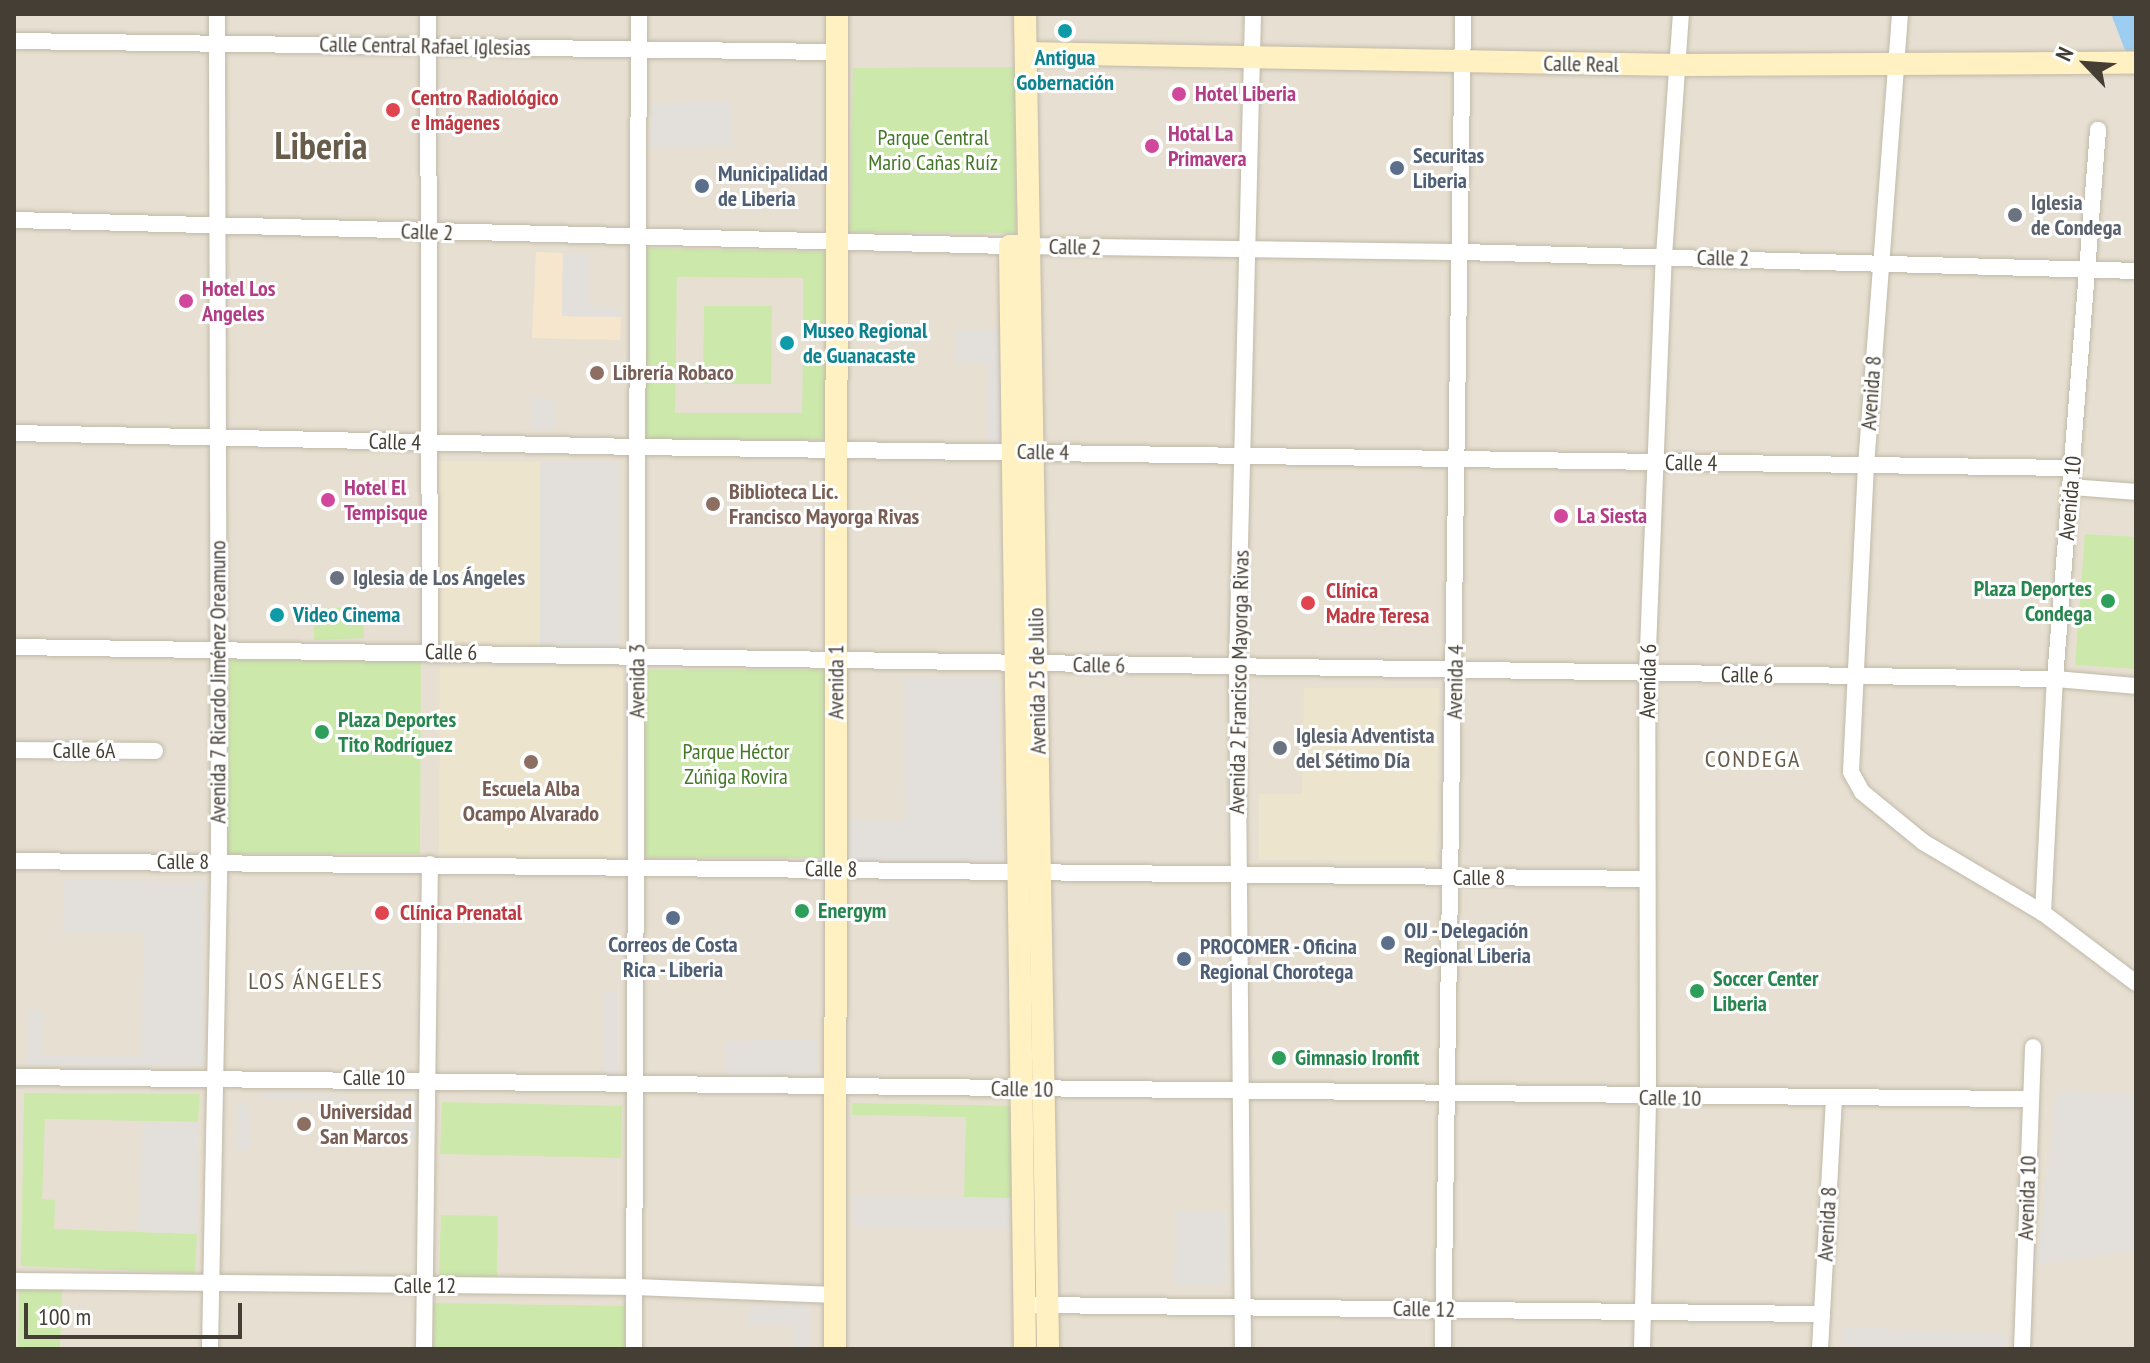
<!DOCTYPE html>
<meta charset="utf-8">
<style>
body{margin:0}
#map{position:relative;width:2150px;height:1363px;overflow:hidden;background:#f2eee4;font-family:"PT Sans Narrow",sans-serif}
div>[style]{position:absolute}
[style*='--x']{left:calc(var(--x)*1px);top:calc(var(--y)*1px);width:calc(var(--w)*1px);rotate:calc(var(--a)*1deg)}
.residential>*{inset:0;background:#e7e0d2}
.commercial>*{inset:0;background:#f6e6ce}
.education>*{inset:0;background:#ece4cd}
.green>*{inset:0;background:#cce8ab}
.parking>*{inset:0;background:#e3e0dc}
.river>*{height:26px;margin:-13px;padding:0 13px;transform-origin:13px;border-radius:13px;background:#9dcef2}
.roads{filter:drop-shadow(0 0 2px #c1b9a9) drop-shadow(0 0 2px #c1b9a9)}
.street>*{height:16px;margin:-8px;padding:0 8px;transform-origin:8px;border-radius:8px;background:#fff}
.secondary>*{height:22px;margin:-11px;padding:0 11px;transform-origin:11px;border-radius:11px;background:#fff1c1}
.dots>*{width:22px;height:22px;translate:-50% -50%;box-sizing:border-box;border:4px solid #fff;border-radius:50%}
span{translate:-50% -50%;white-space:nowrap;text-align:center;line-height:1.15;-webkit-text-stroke:6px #fff;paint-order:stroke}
.street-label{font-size:22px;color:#453e34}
.culture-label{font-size:22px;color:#0d838f;font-weight:700}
.left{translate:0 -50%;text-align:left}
.hotel-label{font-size:22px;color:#b23c85;font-weight:700}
.health-label{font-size:22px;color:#be3a42;font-weight:700}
.park-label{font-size:22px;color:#437826}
.service-label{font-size:22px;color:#4e5e75;font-weight:700}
.worship-label{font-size:22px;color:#5b616d;font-weight:700}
.education-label{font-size:22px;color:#785e54;font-weight:700}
.leisure-label{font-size:22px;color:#27864d;font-weight:700}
.right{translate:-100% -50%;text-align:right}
.neighbourhood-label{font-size:24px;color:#685d4b;letter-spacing:2px}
.town-label{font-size:38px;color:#685d4b;font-weight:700}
.frame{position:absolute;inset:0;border:16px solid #453e34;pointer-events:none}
.north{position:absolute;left:2046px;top:24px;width:80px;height:80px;-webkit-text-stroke:6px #fff;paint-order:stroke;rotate:295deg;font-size:22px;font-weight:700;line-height:32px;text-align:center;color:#453e34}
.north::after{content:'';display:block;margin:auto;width:28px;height:36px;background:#453e34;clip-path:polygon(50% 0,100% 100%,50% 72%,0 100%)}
.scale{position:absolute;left:24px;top:1303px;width:218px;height:36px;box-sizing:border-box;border:4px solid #453e34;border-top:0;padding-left:10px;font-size:24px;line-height:28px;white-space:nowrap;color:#453e34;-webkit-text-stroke:6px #fff;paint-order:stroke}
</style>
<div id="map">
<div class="residential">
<i style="clip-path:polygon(14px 14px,2136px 14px,2136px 1349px,14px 1349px)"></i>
</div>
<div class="commercial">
<i style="clip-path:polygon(536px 252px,563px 253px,562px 316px,621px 317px,620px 340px,532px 338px)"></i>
</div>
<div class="education">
<i style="clip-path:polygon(438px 461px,540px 462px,540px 646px,435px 647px)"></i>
<i style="clip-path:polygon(440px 667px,623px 667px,622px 857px,439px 857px)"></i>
<i style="clip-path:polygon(1304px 688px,1439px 688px,1436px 861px,1259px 860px,1259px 794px,1302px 794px)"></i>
</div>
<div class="green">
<i style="clip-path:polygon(1015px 67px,1016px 233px,850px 232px,853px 68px)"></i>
<i style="clip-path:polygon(644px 248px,829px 252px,829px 339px,803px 338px,803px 278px,677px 277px,675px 413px,802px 413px,803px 357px,828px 357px,828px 440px,646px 439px)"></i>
<i style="clip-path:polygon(704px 306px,772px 306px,771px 384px,703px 384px)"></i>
<i style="clip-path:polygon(2085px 534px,2136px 537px,2136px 669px,2075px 665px)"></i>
<i style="clip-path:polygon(349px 607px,350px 615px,363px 614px,364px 638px,314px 640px,313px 609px)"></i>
<i style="clip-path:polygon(229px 660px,421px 661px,420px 854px,227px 854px)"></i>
<i style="clip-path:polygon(646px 670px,827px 670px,826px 858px,645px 858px)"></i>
<i style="clip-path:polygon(24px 1093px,200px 1094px,198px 1122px,45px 1119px,42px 1199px,55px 1200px,54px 1229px,197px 1234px,195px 1273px,21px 1266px)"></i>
<i style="clip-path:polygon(442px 1102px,622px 1106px,621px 1158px,440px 1154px)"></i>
<i style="clip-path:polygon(852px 1103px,1013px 1106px,1011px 1198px,964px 1197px,966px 1117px,852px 1115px)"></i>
<i style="clip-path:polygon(441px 1215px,498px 1216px,497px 1277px,439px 1276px)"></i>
<i style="clip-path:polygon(62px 1289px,60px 1349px,18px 1349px,19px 1290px)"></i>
<i style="clip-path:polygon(433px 1303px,625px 1306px,625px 1349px,434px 1349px)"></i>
</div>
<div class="parking">
<i style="clip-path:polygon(732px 102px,733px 146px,650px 147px,652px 103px)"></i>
<i style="clip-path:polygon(563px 253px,590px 253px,590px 306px,622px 307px,621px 317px,562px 316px)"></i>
<i style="clip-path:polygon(955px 329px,1005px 330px,1004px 448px,987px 448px,988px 364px,955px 364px)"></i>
<i style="clip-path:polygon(530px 398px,555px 399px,555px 429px,531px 429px)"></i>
<i style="clip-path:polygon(620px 461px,620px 647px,540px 646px,540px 462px)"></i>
<i style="clip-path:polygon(903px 678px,998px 678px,1001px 862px,842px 862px,843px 820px,905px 819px)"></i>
<i style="clip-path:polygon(64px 880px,206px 881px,204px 1066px,27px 1065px,27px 1010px,43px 1011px,43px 1056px,142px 1056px,143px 933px,62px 933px)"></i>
<i style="clip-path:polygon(603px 991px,617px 991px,617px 1077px,604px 1077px)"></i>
<i style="clip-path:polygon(817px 1039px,817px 1074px,726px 1076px,725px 1041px)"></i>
<i style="clip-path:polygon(2057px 1090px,2136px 1095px,2136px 1250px,2036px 1265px)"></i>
<i style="clip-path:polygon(263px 1093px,344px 1095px,344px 1101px,262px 1099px)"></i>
<i style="clip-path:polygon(403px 1098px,417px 1098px,416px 1139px,404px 1139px)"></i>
<i style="clip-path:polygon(238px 1103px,246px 1103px,250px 1116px,249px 1149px,236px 1149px)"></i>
<i style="clip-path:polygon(198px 1122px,197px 1234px,138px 1232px,143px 1123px)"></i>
<i style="clip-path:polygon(852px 1196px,1011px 1198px,1011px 1230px,853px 1228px)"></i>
<i style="clip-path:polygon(1176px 1212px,1228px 1212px,1227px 1284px,1174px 1285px)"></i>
<i style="clip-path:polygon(809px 1305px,809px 1349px,793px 1349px,793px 1325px,748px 1325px,749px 1306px)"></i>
<i style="clip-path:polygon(1842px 1327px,2006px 1333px,2006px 1349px,1842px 1349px)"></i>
</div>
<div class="river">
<i style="--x:2125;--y:14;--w:30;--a:69"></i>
</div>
<div class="roads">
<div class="street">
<i style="--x:428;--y:14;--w:638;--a:89.82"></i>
<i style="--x:1900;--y:14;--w:452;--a:94.3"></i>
<i style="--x:1866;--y:465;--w:307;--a:92.8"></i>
<i style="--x:1851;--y:772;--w:23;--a:61"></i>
<i style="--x:1862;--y:792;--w:79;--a:39.3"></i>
<i style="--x:1923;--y:842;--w:139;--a:30.6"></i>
<i style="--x:2043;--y:913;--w:116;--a:37"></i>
<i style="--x:14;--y:41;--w:823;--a:0.77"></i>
<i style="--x:14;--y:220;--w:996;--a:1.5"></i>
<i style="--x:1030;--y:246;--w:432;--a:0.8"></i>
<i style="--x:1462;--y:252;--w:674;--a:1.61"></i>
<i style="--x:14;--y:433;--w:623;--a:1.29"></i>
<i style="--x:637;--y:447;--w:1436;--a:0.84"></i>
<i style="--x:2071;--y:487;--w:65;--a:4.4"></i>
<i style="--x:14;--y:647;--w:2041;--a:0.9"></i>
<i style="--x:2055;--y:679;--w:81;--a:4.9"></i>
<i style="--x:14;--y:750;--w:141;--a:0.4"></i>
<i style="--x:14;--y:861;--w:1633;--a:0.63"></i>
<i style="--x:2043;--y:913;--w:234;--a:-87.1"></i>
<i style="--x:2055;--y:679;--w:551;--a:-85.52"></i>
<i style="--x:14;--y:1077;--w:2016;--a:0.63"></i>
<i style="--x:14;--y:1281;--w:621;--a:0.55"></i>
<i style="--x:635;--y:1287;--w:200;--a:2.3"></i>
<i style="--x:1036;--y:1305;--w:786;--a:0.66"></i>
<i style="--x:210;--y:1349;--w:487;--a:-88.9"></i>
<i style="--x:219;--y:862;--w:848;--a:-90.14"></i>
<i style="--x:424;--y:1349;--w:485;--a:-89.3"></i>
<i style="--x:634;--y:1349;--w:1335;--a:-89.79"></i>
<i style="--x:1243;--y:1349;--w:681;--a:-90.5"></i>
<i style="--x:1237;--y:668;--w:654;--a:-88.6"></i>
<i style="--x:1443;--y:1349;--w:1335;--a:-89.14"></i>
<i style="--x:1642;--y:1349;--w:252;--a:-88.6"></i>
<i style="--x:1648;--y:1097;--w:423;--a:-90.1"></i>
<i style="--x:1647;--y:674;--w:418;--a:-87.7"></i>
<i style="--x:1664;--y:256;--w:243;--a:-86"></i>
<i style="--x:1820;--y:1349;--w:249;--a:-86.8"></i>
<i style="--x:2022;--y:1349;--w:302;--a:-87.9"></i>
</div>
<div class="secondary">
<i style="--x:1025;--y:14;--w:1335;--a:89.01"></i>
<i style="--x:1026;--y:53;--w:653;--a:1.05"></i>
<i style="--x:1679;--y:65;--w:457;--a:-0.3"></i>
<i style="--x:835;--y:1349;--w:1335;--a:-89.91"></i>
<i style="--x:1025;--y:1349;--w:1103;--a:-90.78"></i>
<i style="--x:1010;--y:246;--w:20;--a:0"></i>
</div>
</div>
<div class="dots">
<i style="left:1065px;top:31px;background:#0f9aa8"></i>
<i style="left:1179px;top:94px;background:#d1479c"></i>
<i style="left:393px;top:110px;background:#e0444e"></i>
<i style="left:1152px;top:146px;background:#d1479c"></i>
<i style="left:1397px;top:168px;background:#5c6f8a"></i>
<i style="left:702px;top:186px;background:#5c6f8a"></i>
<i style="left:2015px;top:215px;background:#6b7280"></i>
<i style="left:186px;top:301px;background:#d1479c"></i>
<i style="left:787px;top:343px;background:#0f9aa8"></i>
<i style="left:597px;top:373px;background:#8d6e63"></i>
<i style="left:328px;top:500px;background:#d1479c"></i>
<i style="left:713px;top:504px;background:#8d6e63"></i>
<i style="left:1561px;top:516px;background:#d1479c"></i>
<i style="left:337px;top:578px;background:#6b7280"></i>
<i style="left:2108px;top:601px;background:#2e9e5b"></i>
<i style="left:1308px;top:603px;background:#e0444e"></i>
<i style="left:277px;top:615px;background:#0f9aa8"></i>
<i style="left:322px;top:732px;background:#2e9e5b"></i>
<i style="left:1280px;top:748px;background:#6b7280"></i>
<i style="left:531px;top:762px;background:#8d6e63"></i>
<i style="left:802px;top:911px;background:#2e9e5b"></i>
<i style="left:382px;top:913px;background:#e0444e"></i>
<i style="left:673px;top:918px;background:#5c6f8a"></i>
<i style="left:1388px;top:943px;background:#5c6f8a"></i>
<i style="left:1184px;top:959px;background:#5c6f8a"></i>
<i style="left:1697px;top:991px;background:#2e9e5b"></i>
<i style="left:1279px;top:1058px;background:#2e9e5b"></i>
<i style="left:304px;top:1124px;background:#8d6e63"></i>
</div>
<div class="street-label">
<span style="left:425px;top:46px;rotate:1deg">Calle Central Rafael Iglesias</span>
<span style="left:1581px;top:64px;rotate:1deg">Calle Real</span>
<span style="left:427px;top:232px;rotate:2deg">Calle 2</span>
<span style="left:1075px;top:247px;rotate:1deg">Calle 2</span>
<span style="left:1723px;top:258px;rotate:1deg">Calle 2</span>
<span style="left:1871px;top:393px;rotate:-86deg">Avenida 8</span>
<span style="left:395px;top:442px;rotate:2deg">Calle 4</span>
<span style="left:1043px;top:452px;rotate:1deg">Calle 4</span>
<span style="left:1691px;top:463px;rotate:1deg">Calle 4</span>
<span style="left:2070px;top:498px;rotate:-85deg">Avenida 10</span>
<span style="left:451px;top:652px;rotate:1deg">Calle 6</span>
<span style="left:1099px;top:665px;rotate:1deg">Calle 6</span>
<span style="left:1747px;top:675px;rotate:1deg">Calle 6</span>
<span style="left:637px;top:681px;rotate:-90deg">Avenida 3</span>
<span style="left:1037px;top:681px;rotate:-91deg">Avenida 25 de Julio</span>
<span style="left:1648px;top:681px;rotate:-89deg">Avenida 6</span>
<span style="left:218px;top:682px;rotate:-90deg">Avenida 7 Ricardo Jiménez Oreamuno</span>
<span style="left:836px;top:682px;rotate:-90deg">Avenida 1</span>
<span style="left:1239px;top:682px;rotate:-89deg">Avenida 2 Francisco Mayorga Rivas</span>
<span style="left:1455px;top:682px;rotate:-89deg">Avenida 4</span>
<span style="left:84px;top:751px">Calle 6A</span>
<span style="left:183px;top:862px">Calle 8</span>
<span style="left:831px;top:869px;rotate:1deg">Calle 8</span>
<span style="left:1479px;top:878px">Calle 8</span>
<span style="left:374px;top:1078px">Calle 10</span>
<span style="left:1022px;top:1089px;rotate:1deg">Calle 10</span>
<span style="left:1670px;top:1098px;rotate:1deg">Calle 10</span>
<span style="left:2027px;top:1198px;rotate:-88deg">Avenida 10</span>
<span style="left:1827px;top:1224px;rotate:-87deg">Avenida 8</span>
<span style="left:425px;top:1286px">Calle 12</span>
<span style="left:1424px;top:1309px;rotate:1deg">Calle 12</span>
</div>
<div class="culture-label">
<span style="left:1065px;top:70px">Antigua<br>Gobernación</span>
<span class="left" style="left:803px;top:343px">Museo Regional<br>de Guanacaste</span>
<span class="left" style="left:293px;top:615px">Video Cinema</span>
</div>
<div class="hotel-label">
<span class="left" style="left:1195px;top:94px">Hotel Liberia</span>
<span class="left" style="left:1168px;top:146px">Hotal La<br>Primavera</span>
<span class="left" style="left:202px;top:301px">Hotel Los<br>Angeles</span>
<span class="left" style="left:344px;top:500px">Hotel El<br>Tempisque</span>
<span class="left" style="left:1577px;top:516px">La Siesta</span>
</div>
<div class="health-label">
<span class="left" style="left:411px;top:110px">Centro Radiológico<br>e Imágenes</span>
<span class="left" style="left:1326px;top:603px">Clínica<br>Madre Teresa</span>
<span class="left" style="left:400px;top:913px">Clínica Prenatal</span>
</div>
<div class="park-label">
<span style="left:933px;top:150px">Parque Central<br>Mario Cañas Ruíz</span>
<span style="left:736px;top:764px">Parque Héctor<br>Zúñiga Rovira</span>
</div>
<div class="service-label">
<span class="left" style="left:1413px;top:168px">Securitas<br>Liberia</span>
<span class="left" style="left:718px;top:186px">Municipalidad<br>de Liberia</span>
<span class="left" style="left:1404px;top:943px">OIJ - Delegación<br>Regional Liberia</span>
<span style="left:673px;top:957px">Correos de Costa<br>Rica - Liberia</span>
<span class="left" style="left:1200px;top:959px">PROCOMER - Oficina<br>Regional Chorotega</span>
</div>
<div class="worship-label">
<span class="left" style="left:2031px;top:215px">Iglesia<br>de Condega</span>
<span class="left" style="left:353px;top:578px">Iglesia de Los Ángeles</span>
<span class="left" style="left:1296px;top:748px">Iglesia Adventista<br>del Sétimo Día</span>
</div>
<div class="education-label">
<span class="left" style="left:613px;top:373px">Librería Robaco</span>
<span class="left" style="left:729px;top:504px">Biblioteca Lic.<br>Francisco Mayorga Rivas</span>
<span style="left:531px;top:801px">Escuela Alba<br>Ocampo Alvarado</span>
<span class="left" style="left:320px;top:1124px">Universidad<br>San Marcos</span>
</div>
<div class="leisure-label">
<span class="right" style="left:2092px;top:601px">Plaza Deportes<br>Condega</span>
<span class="left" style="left:338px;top:732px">Plaza Deportes<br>Tito Rodríguez</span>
<span class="left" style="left:818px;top:911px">Energym</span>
<span class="left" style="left:1713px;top:991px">Soccer Center<br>Liberia</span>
<span class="left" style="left:1295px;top:1058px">Gimnasio Ironfit</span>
</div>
<div class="neighbourhood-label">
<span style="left:1753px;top:759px">CONDEGA</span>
<span style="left:316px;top:981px">LOS ÁNGELES</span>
</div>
<div class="town-label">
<span style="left:321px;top:145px">Liberia</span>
</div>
<div class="frame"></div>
<div class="north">N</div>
<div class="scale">100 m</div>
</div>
